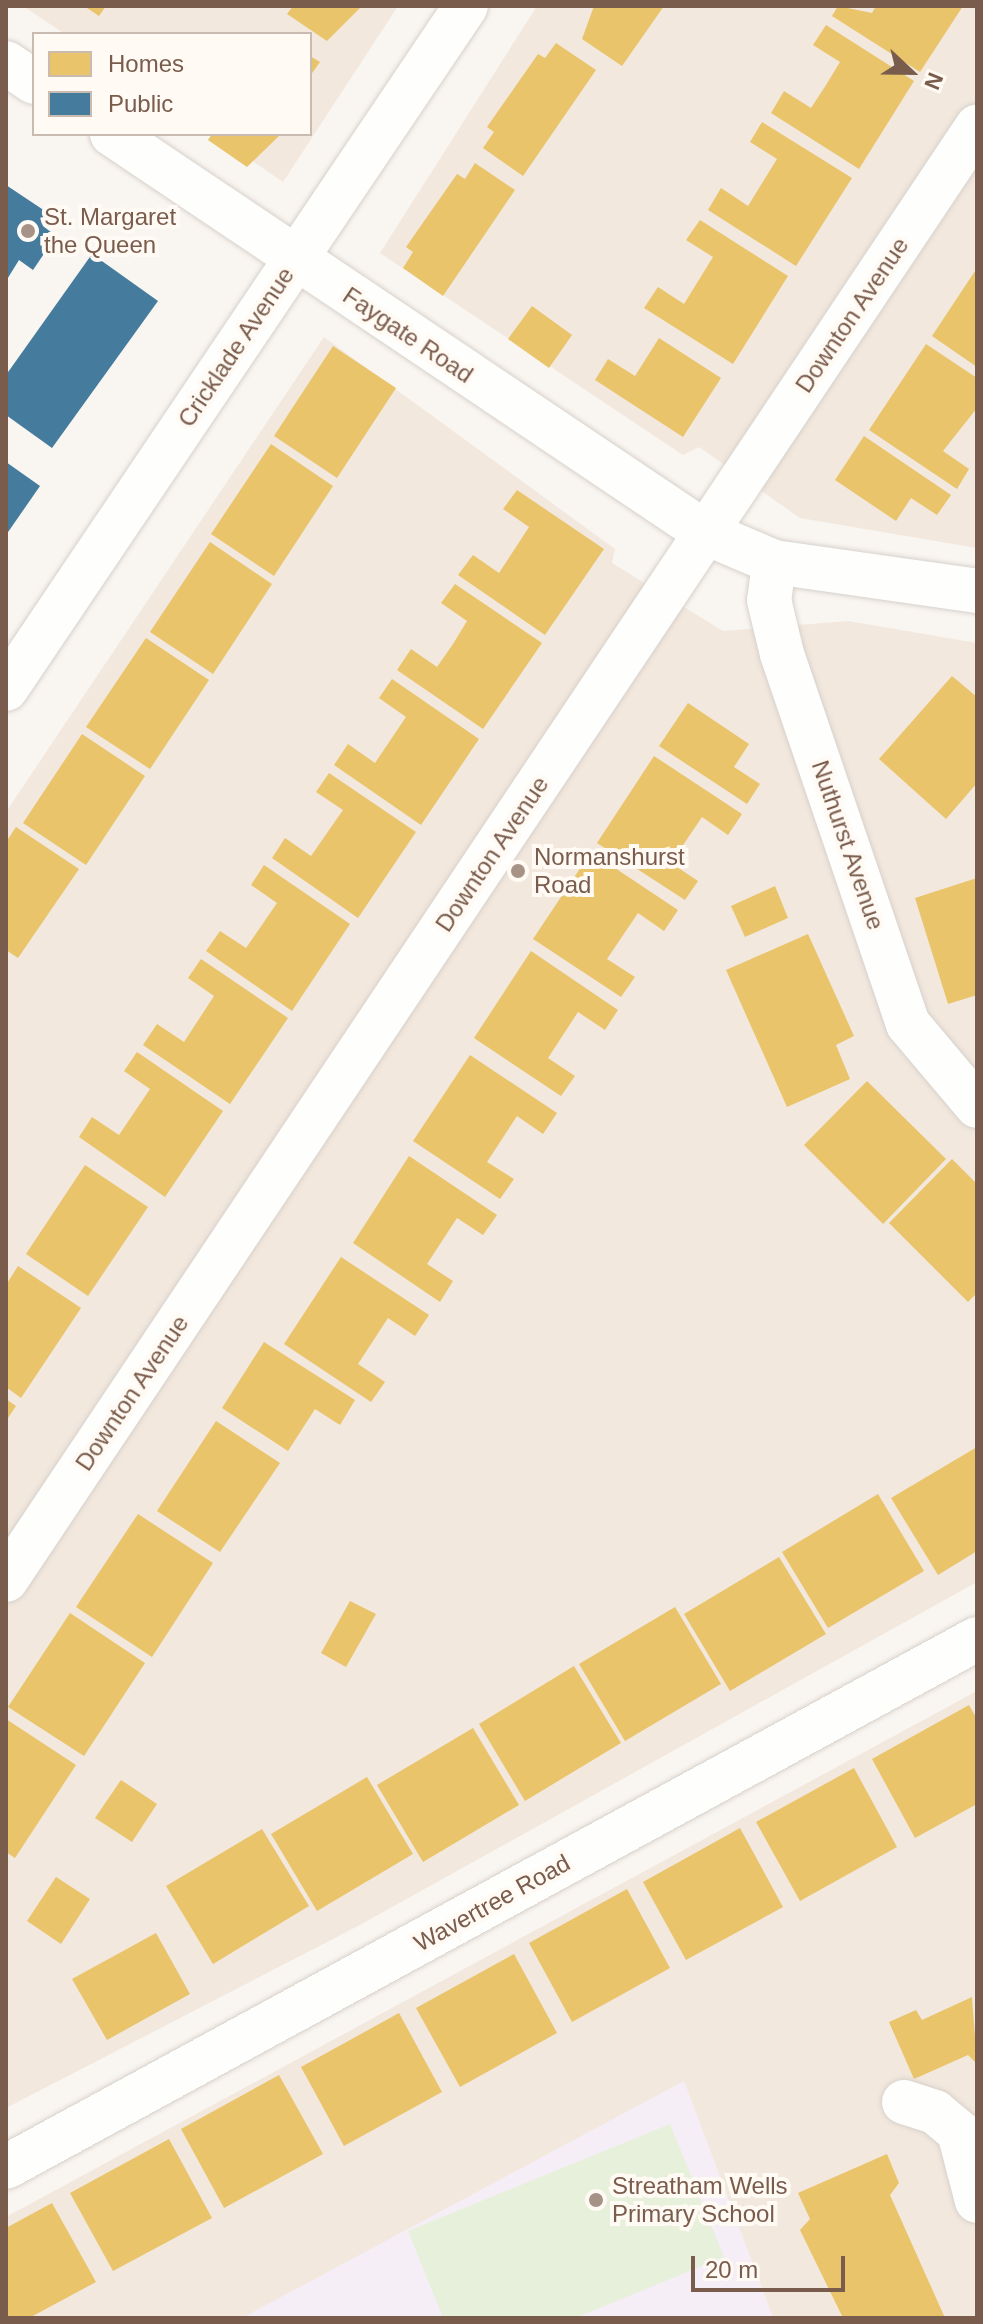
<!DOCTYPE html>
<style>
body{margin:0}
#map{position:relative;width:983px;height:2324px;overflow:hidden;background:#f9f5f0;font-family:Arial,sans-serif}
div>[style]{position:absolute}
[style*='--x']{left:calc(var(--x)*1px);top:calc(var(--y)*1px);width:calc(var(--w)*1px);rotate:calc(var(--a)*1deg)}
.residential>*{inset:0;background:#f2e8de}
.education>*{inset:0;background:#f6eef6}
.green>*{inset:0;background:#e7f0db}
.homes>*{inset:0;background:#e9c46a}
.public>*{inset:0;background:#457b9d}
.roads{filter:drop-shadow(0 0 2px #d7d1cb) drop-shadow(0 0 2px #d7d1cb)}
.minor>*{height:44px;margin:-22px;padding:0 22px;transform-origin:22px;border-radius:22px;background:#fefefd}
.dots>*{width:22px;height:22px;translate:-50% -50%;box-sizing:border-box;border:4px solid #fffaf3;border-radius:50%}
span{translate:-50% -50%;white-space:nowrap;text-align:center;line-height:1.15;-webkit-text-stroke:8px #fffaf3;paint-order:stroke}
.poi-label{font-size:24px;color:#7a5c4d}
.left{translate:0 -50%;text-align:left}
.street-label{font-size:24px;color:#7a5c4d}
.frame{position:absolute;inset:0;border:8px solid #7a5c4d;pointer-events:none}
.legend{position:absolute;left:32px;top:32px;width:280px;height:104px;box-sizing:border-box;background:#fffaf3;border:2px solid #cabbb1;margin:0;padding:10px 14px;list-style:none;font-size:24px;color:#7a5c4d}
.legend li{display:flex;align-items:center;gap:16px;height:40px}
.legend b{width:40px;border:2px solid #cabbb1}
.north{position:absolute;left:871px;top:32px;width:80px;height:80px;-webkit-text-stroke:6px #fffaf3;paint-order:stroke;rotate:112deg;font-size:22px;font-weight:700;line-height:32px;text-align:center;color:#7a5c4d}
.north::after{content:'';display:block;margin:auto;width:28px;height:36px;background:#7a5c4d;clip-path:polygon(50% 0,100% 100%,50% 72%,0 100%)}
.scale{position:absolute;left:691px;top:2256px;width:154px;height:36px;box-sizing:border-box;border:4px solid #7a5c4d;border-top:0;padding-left:10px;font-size:24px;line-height:28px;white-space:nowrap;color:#7a5c4d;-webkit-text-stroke:6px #fffaf3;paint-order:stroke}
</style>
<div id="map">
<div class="residential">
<i style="clip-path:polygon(23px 6px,398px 6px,283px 182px,213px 134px,310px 134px,310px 34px,65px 34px)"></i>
<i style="clip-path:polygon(537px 6px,977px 6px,977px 548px,800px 518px,699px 447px,683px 455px,380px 253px)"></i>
<i style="clip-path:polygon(324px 337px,615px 549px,612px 563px,723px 631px,848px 621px,977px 643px,977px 1582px,358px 1926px,6px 2108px,6px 812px)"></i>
<i style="clip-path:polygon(977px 1691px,977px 2318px,773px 2318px,686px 2087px,245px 2318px,6px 2318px,6px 2217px)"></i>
</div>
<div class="education">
<i style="clip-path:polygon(684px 2081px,773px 2318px,242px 2318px)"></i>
</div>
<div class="green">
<i style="clip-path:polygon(670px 2124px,724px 2257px,575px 2318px,443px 2318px,408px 2231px)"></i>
</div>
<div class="homes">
<i style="clip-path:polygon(84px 6px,106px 6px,99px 16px)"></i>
<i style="clip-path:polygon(293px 6px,362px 6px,327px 41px,287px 14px)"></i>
<i style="clip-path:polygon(594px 6px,664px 6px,622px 66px,582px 39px)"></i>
<i style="clip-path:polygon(838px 6px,872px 13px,876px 6px,963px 6px,920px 72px,832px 16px)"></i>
<i style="clip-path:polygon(826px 25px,914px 81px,859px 169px,771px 113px,784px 91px,811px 108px,826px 85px,840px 62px,813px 45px)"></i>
<i style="clip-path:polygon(556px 43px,596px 70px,523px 176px,483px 148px,494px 132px,487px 127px,538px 54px,545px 58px)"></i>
<i style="clip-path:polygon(310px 56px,320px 62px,310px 76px)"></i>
<i style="clip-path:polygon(762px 122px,852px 178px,796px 266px,708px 210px,721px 188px,748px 206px,777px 159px,750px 142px)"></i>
<i style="clip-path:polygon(212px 134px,281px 134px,247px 167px,208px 140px)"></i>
<i style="clip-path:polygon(475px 163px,515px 190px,443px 296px,403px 268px,413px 252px,406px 247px,457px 174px,465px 179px)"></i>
<i style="clip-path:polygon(700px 220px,788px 276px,733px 364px,644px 308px,658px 287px,684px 304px,713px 257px,686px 240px)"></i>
<i style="clip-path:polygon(977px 268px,977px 367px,932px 336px)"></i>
<i style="clip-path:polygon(532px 306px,572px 335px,549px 368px,508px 339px)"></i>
<i style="clip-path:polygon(659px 338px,721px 378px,683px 437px,595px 380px,608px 359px,635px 376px)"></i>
<i style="clip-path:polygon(926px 344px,977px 378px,977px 408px,943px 451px,969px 469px,957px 489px,869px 430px)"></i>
<i style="clip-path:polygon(333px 346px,396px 388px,337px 478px,274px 436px)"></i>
<i style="clip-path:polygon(864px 436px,951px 495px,937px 515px,911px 498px,896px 521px,835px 480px)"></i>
<i style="clip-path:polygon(271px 444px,333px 486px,274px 576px,211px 534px)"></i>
<i style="clip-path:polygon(517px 490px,604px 549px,545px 635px,458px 575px,473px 555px,499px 573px,529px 527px,503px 509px)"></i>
<i style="clip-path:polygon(210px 542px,272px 584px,213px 674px,150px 632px)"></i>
<i style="clip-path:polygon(455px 584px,542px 643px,483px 729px,397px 670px,411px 649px,437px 667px,453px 644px,467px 621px,441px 603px)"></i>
<i style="clip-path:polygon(146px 638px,209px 680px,150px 769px,86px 727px)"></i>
<i style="clip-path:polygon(952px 676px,977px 697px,977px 783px,946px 819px,879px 759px)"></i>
<i style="clip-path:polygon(392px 679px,479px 739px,421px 825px,334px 765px,348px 744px,375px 763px,406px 717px,379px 698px)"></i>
<i style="clip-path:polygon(688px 703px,749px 744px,734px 767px,760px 784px,747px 804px,659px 746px)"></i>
<i style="clip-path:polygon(82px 734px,145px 776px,86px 865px,23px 823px)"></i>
<i style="clip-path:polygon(654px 756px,742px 814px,728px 835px,702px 817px,671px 863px,698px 881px,685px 900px,597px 843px)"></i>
<i style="clip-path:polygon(329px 773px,416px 832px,358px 918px,272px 858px,285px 838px,311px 856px,343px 810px,316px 792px)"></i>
<i style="clip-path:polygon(16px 827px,79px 869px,18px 958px,6px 950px,6px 842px)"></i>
<i style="clip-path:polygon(591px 852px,678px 910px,664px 931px,638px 913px,607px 959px,635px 977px,621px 997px,533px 939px)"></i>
<i style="clip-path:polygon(264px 865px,350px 924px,292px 1011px,206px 951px,220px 931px,246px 948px,277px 903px,251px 885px)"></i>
<i style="clip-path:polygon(977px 878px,977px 995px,948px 1004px,915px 898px)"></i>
<i style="clip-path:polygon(775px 886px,788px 918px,745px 937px,731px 906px)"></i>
<i style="clip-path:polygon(808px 934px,854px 1036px,836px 1045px,850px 1079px,787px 1107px,726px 970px)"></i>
<i style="clip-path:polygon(531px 951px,618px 1010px,605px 1030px,578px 1012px,548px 1058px,575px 1076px,561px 1096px,474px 1038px)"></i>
<i style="clip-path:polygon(201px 959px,288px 1018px,230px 1104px,143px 1045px,157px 1024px,184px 1042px,214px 996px,188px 978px)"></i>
<i style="clip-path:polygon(137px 1052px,223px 1111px,165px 1197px,79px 1137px,92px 1117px,119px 1135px,150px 1089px,124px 1071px)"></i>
<i style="clip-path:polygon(470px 1055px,557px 1113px,543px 1134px,517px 1116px,487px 1162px,514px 1179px,500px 1199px,413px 1141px)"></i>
<i style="clip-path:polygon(867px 1081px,946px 1159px,883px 1224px,804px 1145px)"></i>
<i style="clip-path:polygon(409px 1156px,497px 1215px,483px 1235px,457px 1218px,427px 1264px,453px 1281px,440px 1302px,353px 1243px)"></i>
<i style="clip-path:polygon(952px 1159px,977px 1184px,977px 1293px,968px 1302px,889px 1223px)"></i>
<i style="clip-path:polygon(85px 1165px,148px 1207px,88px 1296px,26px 1254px)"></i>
<i style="clip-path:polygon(341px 1257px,429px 1315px,415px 1336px,388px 1318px,358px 1364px,385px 1382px,371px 1402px,284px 1344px)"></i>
<i style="clip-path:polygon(18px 1266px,81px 1308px,21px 1398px,6px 1387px,6px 1285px)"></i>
<i style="clip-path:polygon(264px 1342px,355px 1400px,340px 1425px,315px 1409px,288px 1451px,222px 1408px)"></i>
<i style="clip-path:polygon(6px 1399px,16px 1406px,6px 1421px)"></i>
<i style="clip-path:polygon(216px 1421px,280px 1463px,220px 1552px,157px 1511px)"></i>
<i style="clip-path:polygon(977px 1447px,977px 1551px,938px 1575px,891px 1498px)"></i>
<i style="clip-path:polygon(878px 1494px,924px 1571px,828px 1628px,782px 1552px)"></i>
<i style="clip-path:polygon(138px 1514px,213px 1563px,152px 1657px,76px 1607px)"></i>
<i style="clip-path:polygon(779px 1557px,826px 1634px,730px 1691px,684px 1614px)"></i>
<i style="clip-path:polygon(350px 1601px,376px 1614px,346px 1667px,321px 1653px)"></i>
<i style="clip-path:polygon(675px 1607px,721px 1684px,625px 1741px,579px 1664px)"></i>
<i style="clip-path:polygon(70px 1613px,145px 1663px,84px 1756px,8px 1707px)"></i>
<i style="clip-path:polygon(574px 1666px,621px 1743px,525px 1801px,479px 1724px)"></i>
<i style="clip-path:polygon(969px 1705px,977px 1719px,977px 1804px,915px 1838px,872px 1759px)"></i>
<i style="clip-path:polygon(6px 1719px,76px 1765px,15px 1858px,6px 1852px)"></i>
<i style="clip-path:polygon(473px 1728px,519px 1805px,423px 1862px,377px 1785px)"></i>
<i style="clip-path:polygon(854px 1768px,897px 1847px,800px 1901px,756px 1822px)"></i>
<i style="clip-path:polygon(367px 1777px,413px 1854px,317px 1911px,271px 1834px)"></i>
<i style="clip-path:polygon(121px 1780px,157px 1804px,132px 1842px,95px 1818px)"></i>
<i style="clip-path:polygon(740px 1828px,783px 1907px,686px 1960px,643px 1882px)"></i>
<i style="clip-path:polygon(262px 1829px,309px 1906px,213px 1964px,166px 1886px)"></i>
<i style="clip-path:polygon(56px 1877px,90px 1899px,61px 1944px,27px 1921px)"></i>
<i style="clip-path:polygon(627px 1889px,670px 1968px,572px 2022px,529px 1943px)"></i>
<i style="clip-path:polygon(156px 1933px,190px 1994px,107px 2040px,72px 1979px)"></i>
<i style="clip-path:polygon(514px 1954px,557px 2033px,460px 2087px,416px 2008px)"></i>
<i style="clip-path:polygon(972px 1997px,977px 2064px,968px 2055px,914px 2079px,889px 2022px,916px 2010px,922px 2020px)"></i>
<i style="clip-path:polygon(399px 2013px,442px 2092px,344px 2146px,301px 2067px)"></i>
<i style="clip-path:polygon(279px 2075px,323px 2154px,224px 2208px,181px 2129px)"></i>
<i style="clip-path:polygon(169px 2139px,212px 2218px,113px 2271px,70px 2193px)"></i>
<i style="clip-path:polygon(887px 2154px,899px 2183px,890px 2195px,945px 2318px,843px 2318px,800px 2230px,810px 2219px,798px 2193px)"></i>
<i style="clip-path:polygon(52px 2203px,96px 2282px,29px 2318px,6px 2318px,6px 2228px)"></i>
</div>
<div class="public">
<i style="clip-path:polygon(6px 185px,51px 215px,43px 226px,56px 236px,33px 270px,19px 260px,6px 281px)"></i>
<i style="clip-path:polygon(92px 254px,158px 301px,52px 448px,6px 415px,6px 375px)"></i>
<i style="clip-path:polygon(6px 462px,40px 486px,6px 535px)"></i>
</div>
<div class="roads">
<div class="minor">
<i style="--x:6;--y:63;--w:34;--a:34"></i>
<i style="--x:112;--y:134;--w:716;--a:33.89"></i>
<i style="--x:706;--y:533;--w:74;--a:23.1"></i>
<i style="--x:774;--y:562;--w:205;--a:8.1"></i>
<i style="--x:774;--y:562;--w:38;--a:97"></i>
<i style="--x:769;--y:600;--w:56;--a:76.5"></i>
<i style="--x:782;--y:654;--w:391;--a:71.2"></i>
<i style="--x:908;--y:1024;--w:107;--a:49.9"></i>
<i style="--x:6;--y:689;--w:823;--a:-56.04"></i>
<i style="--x:6;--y:1580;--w:1748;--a:-56.25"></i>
<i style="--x:904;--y:2102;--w:33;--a:18"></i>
<i style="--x:935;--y:2112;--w:31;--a:40"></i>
<i style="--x:959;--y:2132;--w:71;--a:75.4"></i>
<i style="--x:6;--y:2167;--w:1105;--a:-28.54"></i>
</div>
</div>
<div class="dots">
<i style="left:28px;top:231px;background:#a69286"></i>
<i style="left:518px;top:871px;background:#a69286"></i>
<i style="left:596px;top:2200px;background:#a69286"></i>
</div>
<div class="poi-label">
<span class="left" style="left:44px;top:231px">St. Margaret<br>the Queen</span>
<span class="left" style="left:534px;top:871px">Normanshurst<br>Road</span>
<span class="left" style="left:612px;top:2200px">Streatham Wells<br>Primary School</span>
</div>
<div class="street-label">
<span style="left:852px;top:315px;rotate:-56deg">Downton Avenue</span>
<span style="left:408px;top:335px;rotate:34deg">Faygate Road</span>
<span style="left:236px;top:347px;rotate:-56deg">Cricklade Avenue</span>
<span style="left:848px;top:845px;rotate:71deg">Nuthurst Avenue</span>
<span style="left:492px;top:854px;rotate:-56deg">Downton Avenue</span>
<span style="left:132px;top:1393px;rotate:-56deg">Downton Avenue</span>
<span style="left:492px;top:1903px;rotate:-29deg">Wavertree Road</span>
</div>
<div class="frame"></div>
<ul class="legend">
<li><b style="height:22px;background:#e9c46a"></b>Homes</li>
<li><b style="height:22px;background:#457b9d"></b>Public</li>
</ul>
<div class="north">N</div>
<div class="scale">20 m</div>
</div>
